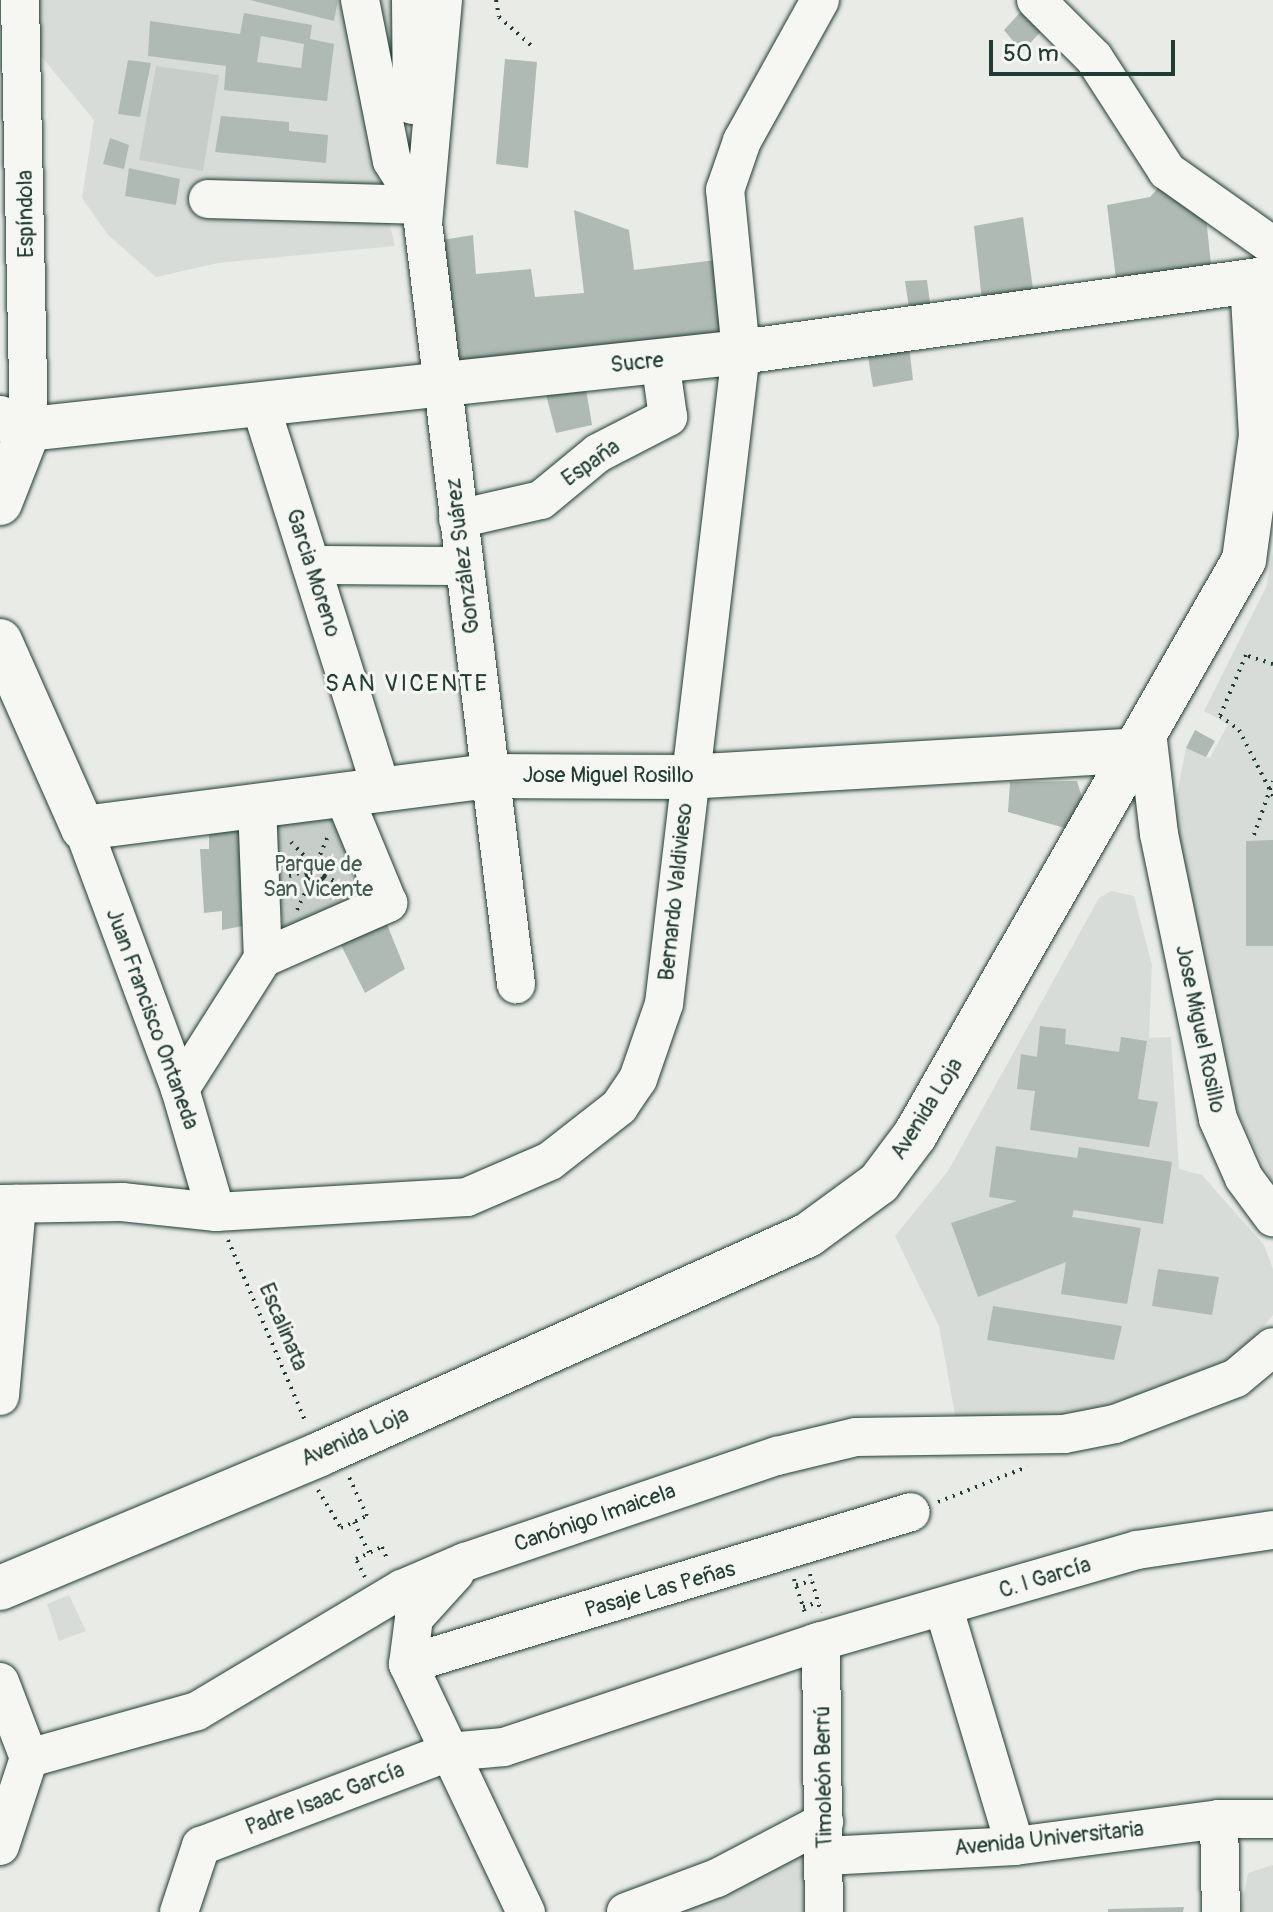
<!DOCTYPE html>
<meta charset="utf-8">
<style>
body{margin:0}
#map{position:relative;width:1273px;height:1912px;overflow:hidden;background:#e9ebe7;font-family:Pangolin,sans-serif}
div>[style]{position:absolute}
[style*='--x']{left:calc(var(--x)*1px);top:calc(var(--y)*1px);width:calc(var(--w)*1px);rotate:calc(var(--a)*1deg)}
.built>*{inset:0;background:#d8dcd8}
.green>*{inset:0;background:#c7cec9}
.building>*{inset:0;background:#b0bab5}
.path>*{height:4px;margin-top:-2px;transform-origin:0;background:repeating-linear-gradient(90deg,#1f3d34 0 2px,transparent 0 8px)}
.path>.ring{margin:-2px;padding:0;box-sizing:content-box;background:none;border:4px solid #1f3d34;border-radius:50%}
.roads{filter:drop-shadow(0 0 2px #1f3d34) drop-shadow(0 0 2px #1f3d34)}
.minor>*{height:38px;margin:-19px;padding:0 19px;transform-origin:19px;border-radius:19px;background:#f6f6f2}
.major>*{height:44px;margin:-22px;padding:0 22px;transform-origin:22px;border-radius:22px;background:#f6f6f2}
span{translate:-50% -50%;white-space:nowrap;text-align:center;line-height:1.15;-webkit-text-stroke:6px #f6f6f2;paint-order:stroke}
.street-label{font-size:22px;color:#1f3d34}
.park-label{font-size:22px;color:#415a52}
.neighbourhood-label{font-size:24px;color:#1f3d34;letter-spacing:2px}
.scale{position:absolute;left:989px;top:40px;width:186px;height:36px;box-sizing:border-box;border:4px solid #1f3d34;border-top:0;padding-left:10px;font-size:24px;line-height:28px;white-space:nowrap;color:#1f3d34;-webkit-text-stroke:6px #f6f6f2;paint-order:stroke}
</style>
<div id="map">
<div class="built">
<i style="clip-path:polygon(35px 0,396px 0,397px 99px,367px 130px,395px 246px,218px 263px,156px 277px,108px 235px,82px 198px,94px 120px,36px 50px)"></i>
<i style="clip-path:polygon(1273px 552px,1273px 1184px,1234px 1105px,1172px 819px,1186px 748px,1210px 758px,1228px 724px,1204px 711px,1266px 587px)"></i>
<i style="clip-path:polygon(1111px 891px,1134px 896px,1152px 965px,1149px 1038px,1171px 1037px,1179px 1169px,1202px 1175px,1264px 1245px,1273px 1269px,1273px 1315px,1236px 1359px,1146px 1393px,1070px 1416px,956px 1420px,939px 1326px,895px 1236px,948px 1171px,1099px 898px)"></i>
<i style="clip-path:polygon(69px 1595px,86px 1631px,59px 1641px,47px 1604px)"></i>
<i style="clip-path:polygon(805px 1845px,805px 1912px,673px 1912px)"></i>
<i style="clip-path:polygon(1273px 1865px,1273px 1912px,1241px 1912px,1248px 1873px)"></i>
</div>
<div class="green">
<i style="clip-path:polygon(156px 66px,219px 75px,203px 171px,139px 160px)"></i>
<i style="clip-path:polygon(338px 811px,372px 904px,284px 933px,270px 822px)"></i>
</div>
<div class="building">
<i style="clip-path:polygon(250px 0,338px 0,334px 21px)"></i>
<i style="clip-path:polygon(1025px 7px,1045px 27px,1022px 52px,1004px 30px)"></i>
<i style="clip-path:polygon(evenodd,244px 13px,312px 25px,310px 39px,334px 44px,327px 101px,224px 90px,226px 66px,148px 56px,150px 21px,240px 34px,244px 13px,261px 36px,304px 44px,301px 68px,257px 62px,261px 36px)"></i>
<i style="clip-path:polygon(505px 59px,537px 62px,528px 168px,496px 164px)"></i>
<i style="clip-path:polygon(128px 60px,151px 63px,140px 117px,118px 114px)"></i>
<i style="clip-path:polygon(221px 116px,289px 122px,289px 131px,328px 135px,326px 163px,215px 152px)"></i>
<i style="clip-path:polygon(110px 138px,129px 145px,124px 169px,103px 164px)"></i>
<i style="clip-path:polygon(129px 168px,180px 179px,176px 205px,125px 196px)"></i>
<i style="clip-path:polygon(1160px 186px,1206px 217px,1212px 274px,1117px 287px,1107px 205px,1150px 197px)"></i>
<i style="clip-path:polygon(574px 210px,629px 230px,634px 270px,716px 260px,721px 327px,713px 339px,459px 370px,442px 240px,473px 235px,476px 274px,531px 269px,535px 297px,584px 293px)"></i>
<i style="clip-path:polygon(1023px 217px,1034px 296px,982px 301px,974px 226px)"></i>
<i style="clip-path:polygon(927px 280px,931px 311px,910px 315px,905px 281px)"></i>
<i style="clip-path:polygon(909px 346px,913px 380px,873px 387px,867px 351px)"></i>
<i style="clip-path:polygon(585px 383px,592px 425px,556px 433px,544px 387px)"></i>
<i style="clip-path:polygon(1195px 730px,1215px 741px,1206px 757px,1186px 748px)"></i>
<i style="clip-path:polygon(1077px 781px,1082px 798px,1065px 828px,1008px 812px,1010px 782px)"></i>
<i style="clip-path:polygon(242px 828px,248px 925px,222px 930px,222px 911px,204px 913px,200px 849px,209px 849px,209px 831px)"></i>
<i style="clip-path:polygon(1273px 840px,1273px 946px,1246px 946px,1246px 841px)"></i>
<i style="clip-path:polygon(384px 917px,405px 969px,365px 993px,337px 937px)"></i>
<i style="clip-path:polygon(1040px 1026px,1066px 1029px,1065px 1044px,1119px 1052px,1121px 1037px,1147px 1041px,1138px 1099px,1158px 1102px,1149px 1147px,1030px 1130px,1035px 1091px,1017px 1089px,1021px 1054px,1037px 1057px)"></i>
<i style="clip-path:polygon(996px 1146px,1077px 1158px,1079px 1147px,1172px 1162px,1163px 1224px,1074px 1210px,1072px 1217px,1141px 1228px,1127px 1304px,1061px 1294px,1066px 1262px,978px 1297px,951px 1223px,1017px 1201px,989px 1197px)"></i>
<i style="clip-path:polygon(1158px 1269px,1219px 1277px,1212px 1315px,1152px 1306px)"></i>
<i style="clip-path:polygon(993px 1306px,1122px 1326px,1114px 1360px,987px 1340px)"></i>
<i style="clip-path:polygon(1184px 1907px,1183px 1912px,1108px 1912px,1108px 1909px)"></i>
</div>
<div class="path">
<i style="--x:496;--y:0;--w:17;--a:80"></i>
<i style="--x:499;--y:17;--w:47;--a:41.5"></i>
<i style="--x:1273;--y:664;--w:28;--a:-162"></i>
<i style="--x:1246;--y:655;--w:66;--a:113.1"></i>
<i style="--x:1220;--y:716;--w:24;--a:36"></i>
<i style="--x:1239;--y:730;--w:74;--a:62.7"></i>
<i style="--x:1254;--y:835;--w:57;--a:-70.6"></i>
<i style="--x:291;--y:842;--w:29;--a:46"></i>
<i class="ring" style="left:306px;top:861px;width:16px;height:16px"></i>
<i style="--x:317;--y:862;--w:26;--a:-67"></i>
<i style="--x:325;--y:875;--w:22;--a:34"></i>
<i style="--x:289;--y:876;--w:18;--a:-16"></i>
<i style="--x:318;--y:881;--w:17;--a:77"></i>
<i style="--x:297;--y:910;--w:33;--a:-65"></i>
<i style="--x:228;--y:1240;--w:199;--a:66.9"></i>
<i style="--x:318;--y:1490;--w:44;--a:58.8"></i>
<i style="--x:341;--y:1528;--w:29;--a:-25"></i>
<i style="--x:367;--y:1516;--w:43;--a:-114.8"></i>
<i style="--x:938;--y:1502;--w:96;--a:-21.5"></i>
<i style="--x:354;--y:1522;--w:34;--a:64"></i>
<i style="--x:810;--y:1574;--w:40;--a:74"></i>
<i style="--x:365;--y:1577;--w:20;--a:-117"></i>
<i style="--x:356;--y:1559;--w:29;--a:-25"></i>
<i style="--x:382;--y:1547;--w:15;--a:67"></i>
<i style="--x:794;--y:1579;--w:36;--a:72"></i>
<i style="--x:796;--y:1585;--w:16;--a:-14"></i>
<i style="--x:803;--y:1607;--w:16;--a:-18"></i>
</div>
<div class="roads">
<div class="minor">
<i style="--x:20;--y:0;--w:429;--a:88.8"></i>
<i style="--x:360;--y:0;--w:164;--a:78.8"></i>
<i style="--x:392;--y:161;--w:25;--a:58"></i>
<i style="--x:405;--y:182;--w:22;--a:27"></i>
<i style="--x:411;--y:0;--w:105;--a:89.5"></i>
<i style="--x:443;--y:0;--w:224;--a:95.1"></i>
<i style="--x:423;--y:223;--w:767;--a:83.03"></i>
<i style="--x:1036;--y:0;--w:82;--a:45"></i>
<i style="--x:1094;--y:58;--w:135;--a:57.1"></i>
<i style="--x:1167;--y:171;--w:130;--a:35.3"></i>
<i style="--x:208;--y:199;--w:216;--a:1.6"></i>
<i style="--x:260;--y:404;--w:402;--a:72.5"></i>
<i style="--x:458;--y:519;--w:85;--a:-12.9"></i>
<i style="--x:541;--y:500;--w:74;--a:-39.5"></i>
<i style="--x:598;--y:453;--w:79;--a:-27.2"></i>
<i style="--x:668;--y:417;--w:58;--a:-98"></i>
<i style="--x:311;--y:565;--w:153;--a:0.4"></i>
<i style="--x:1147;--y:732;--w:103;--a:83.3"></i>
<i style="--x:1159;--y:834;--w:291;--a:78.3"></i>
<i style="--x:1218;--y:1119;--w:64;--a:66.2"></i>
<i style="--x:1244;--y:1178;--w:49;--a:53.4"></i>
<i style="--x:257;--y:804;--w:154;--a:87.8"></i>
<i style="--x:263;--y:958;--w:137;--a:-23.7"></i>
<i style="--x:388;--y:903;--w:120;--a:-112.5"></i>
<i style="--x:83;--y:828;--w:278;--a:69.6"></i>
<i style="--x:180;--y:1089;--w:128;--a:73.7"></i>
<i style="--x:180;--y:1089;--w:155;--a:-57.6"></i>
<i style="--x:0;--y:1204;--w:122;--a:-0.9"></i>
<i style="--x:122;--y:1202;--w:95;--a:6.1"></i>
<i style="--x:216;--y:1212;--w:251;--a:-3.4"></i>
<i style="--x:467;--y:1197;--w:90;--a:-23.4"></i>
<i style="--x:550;--y:1161;--w:88;--a:-38"></i>
<i style="--x:619;--y:1107;--w:34;--a:-56"></i>
<i style="--x:638;--y:1079;--w:79;--a:-70.9"></i>
<i style="--x:664;--y:1004;--w:657;--a:-83.26"></i>
<i style="--x:741;--y:352;--w:163;--a:-95.6"></i>
<i style="--x:725;--y:190;--w:52;--a:-70.9"></i>
<i style="--x:742;--y:141;--w:161;--a:-61"></i>
<i style="--x:0;--y:1396;--w:193;--a:-84.9"></i>
<i style="--x:455;--y:1573;--w:61;--a:132.3"></i>
<i style="--x:414;--y:1618;--w:46;--a:97.4"></i>
<i style="--x:408;--y:1664;--w:275;--a:64.6"></i>
<i style="--x:944;--y:1609;--w:247;--a:73.3"></i>
<i style="--x:821;--y:1641;--w:271;--a:89.4"></i>
<i style="--x:408;--y:1664;--w:525;--a:-16.81"></i>
<i style="--x:0;--y:1682;--w:81;--a:69.1"></i>
<i style="--x:1219;--y:1819;--w:93;--a:88.8"></i>
<i style="--x:0;--y:1846;--w:93;--a:-71.8"></i>
<i style="--x:29;--y:1758;--w:174;--a:-15.6"></i>
<i style="--x:197;--y:1711;--w:239;--a:-30.8"></i>
<i style="--x:402;--y:1589;--w:69;--a:-23.2"></i>
<i style="--x:465;--y:1562;--w:330;--a:-18.8"></i>
<i style="--x:777;--y:1456;--w:81;--a:-13.5"></i>
<i style="--x:856;--y:1437;--w:208;--a:-0.8"></i>
<i style="--x:1064;--y:1434;--w:52;--a:-11.1"></i>
<i style="--x:1115;--y:1424;--w:129;--a:-20.8"></i>
<i style="--x:1236;--y:1378;--w:48;--a:-40"></i>
<i style="--x:825;--y:1856;--w:190;--a:-3"></i>
<i style="--x:1015;--y:1846;--w:206;--a:-7.5"></i>
<i style="--x:1219;--y:1819;--w:54;--a:0"></i>
<i style="--x:179;--y:1912;--w:70;--a:-71.6"></i>
<i style="--x:201;--y:1846;--w:265;--a:-20.8"></i>
<i style="--x:449;--y:1752;--w:55;--a:-5.2"></i>
<i style="--x:504;--y:1747;--w:328;--a:-18.5"></i>
<i style="--x:815;--y:1643;--w:335;--a:-16.1"></i>
<i style="--x:1137;--y:1550;--w:137;--a:-8.4"></i>
<i style="--x:626;--y:1912;--w:97;--a:-20.5"></i>
<i style="--x:717;--y:1878;--w:121;--a:-27.6"></i>
</div>
<div class="major">
<i style="--x:0;--y:418;--w:31;--a:21"></i>
<i style="--x:29;--y:429;--w:716;--a:-6.17"></i>
<i style="--x:741;--y:352;--w:537;--a:-7.92"></i>
<i style="--x:0;--y:503;--w:79;--a:-68.6"></i>
<i style="--x:0;--y:641;--w:205;--a:66.1"></i>
<i style="--x:83;--y:828;--w:410;--a:-7.3"></i>
<i style="--x:490;--y:776;--w:198;--a:0.3"></i>
<i style="--x:688;--y:777;--w:449;--a:-3.4"></i>
<i style="--x:0;--y:1588;--w:347;--a:-22.7"></i>
<i style="--x:320;--y:1454;--w:535;--a:-24.17"></i>
<i style="--x:808;--y:1235;--w:88;--a:-36.2"></i>
<i style="--x:879;--y:1183;--w:60;--a:-53.1"></i>
<i style="--x:915;--y:1135;--w:662;--a:-60.22"></i>
<i style="--x:1244;--y:560;--w:125;--a:-82.2"></i>
<i style="--x:1261;--y:436;--w:154;--a:-93.3"></i>
</div>
</div>
<div class="street-label">
<span style="left:26px;top:214px;rotate:-91deg">Espíndola</span>
<span style="left:637px;top:363px;rotate:-6deg">Sucre</span>
<span style="left:591px;top:463px;rotate:-35deg">España</span>
<span style="left:463px;top:556px;rotate:-97deg">González Suárez</span>
<span style="left:313px;top:573px;rotate:72deg">Garcia Moreno</span>
<span style="left:608px;top:776px">Jose Miguel Rosillo</span>
<span style="left:676px;top:892px;rotate:-84deg">Bernardo Valdivieso</span>
<span style="left:152px;top:1019px;rotate:70deg">Juan Francisco Ontaneda</span>
<span style="left:1200px;top:1029px;rotate:78deg">Jose Miguel Rosillo</span>
<span style="left:927px;top:1109px;rotate:-58deg">Avenida Loja</span>
<span style="left:283px;top:1327px;rotate:67deg">Escalinata</span>
<span style="left:355px;top:1437px;rotate:-24deg">Avenida Loja</span>
<span style="left:595px;top:1518px;rotate:-19deg">Canónigo Imaicela</span>
<span style="left:1045px;top:1578px;rotate:-17deg">C. I García</span>
<span style="left:660px;top:1590px;rotate:-16deg">Pasaje Las Peñas</span>
<span style="left:824px;top:1777px;rotate:-91deg">Timoleón Berrú</span>
<span style="left:325px;top:1799px;rotate:-21deg">Padre Isaac García</span>
<span style="left:1049px;top:1839px;rotate:-6deg">Avenida Universitaria</span>
</div>
<div class="park-label">
<span style="left:318px;top:877px">Parque de<br>San Vicente</span>
</div>
<div class="neighbourhood-label">
<span style="left:407px;top:684px">SAN VICENTE</span>
</div>
<div class="scale">50 m</div>
</div>
